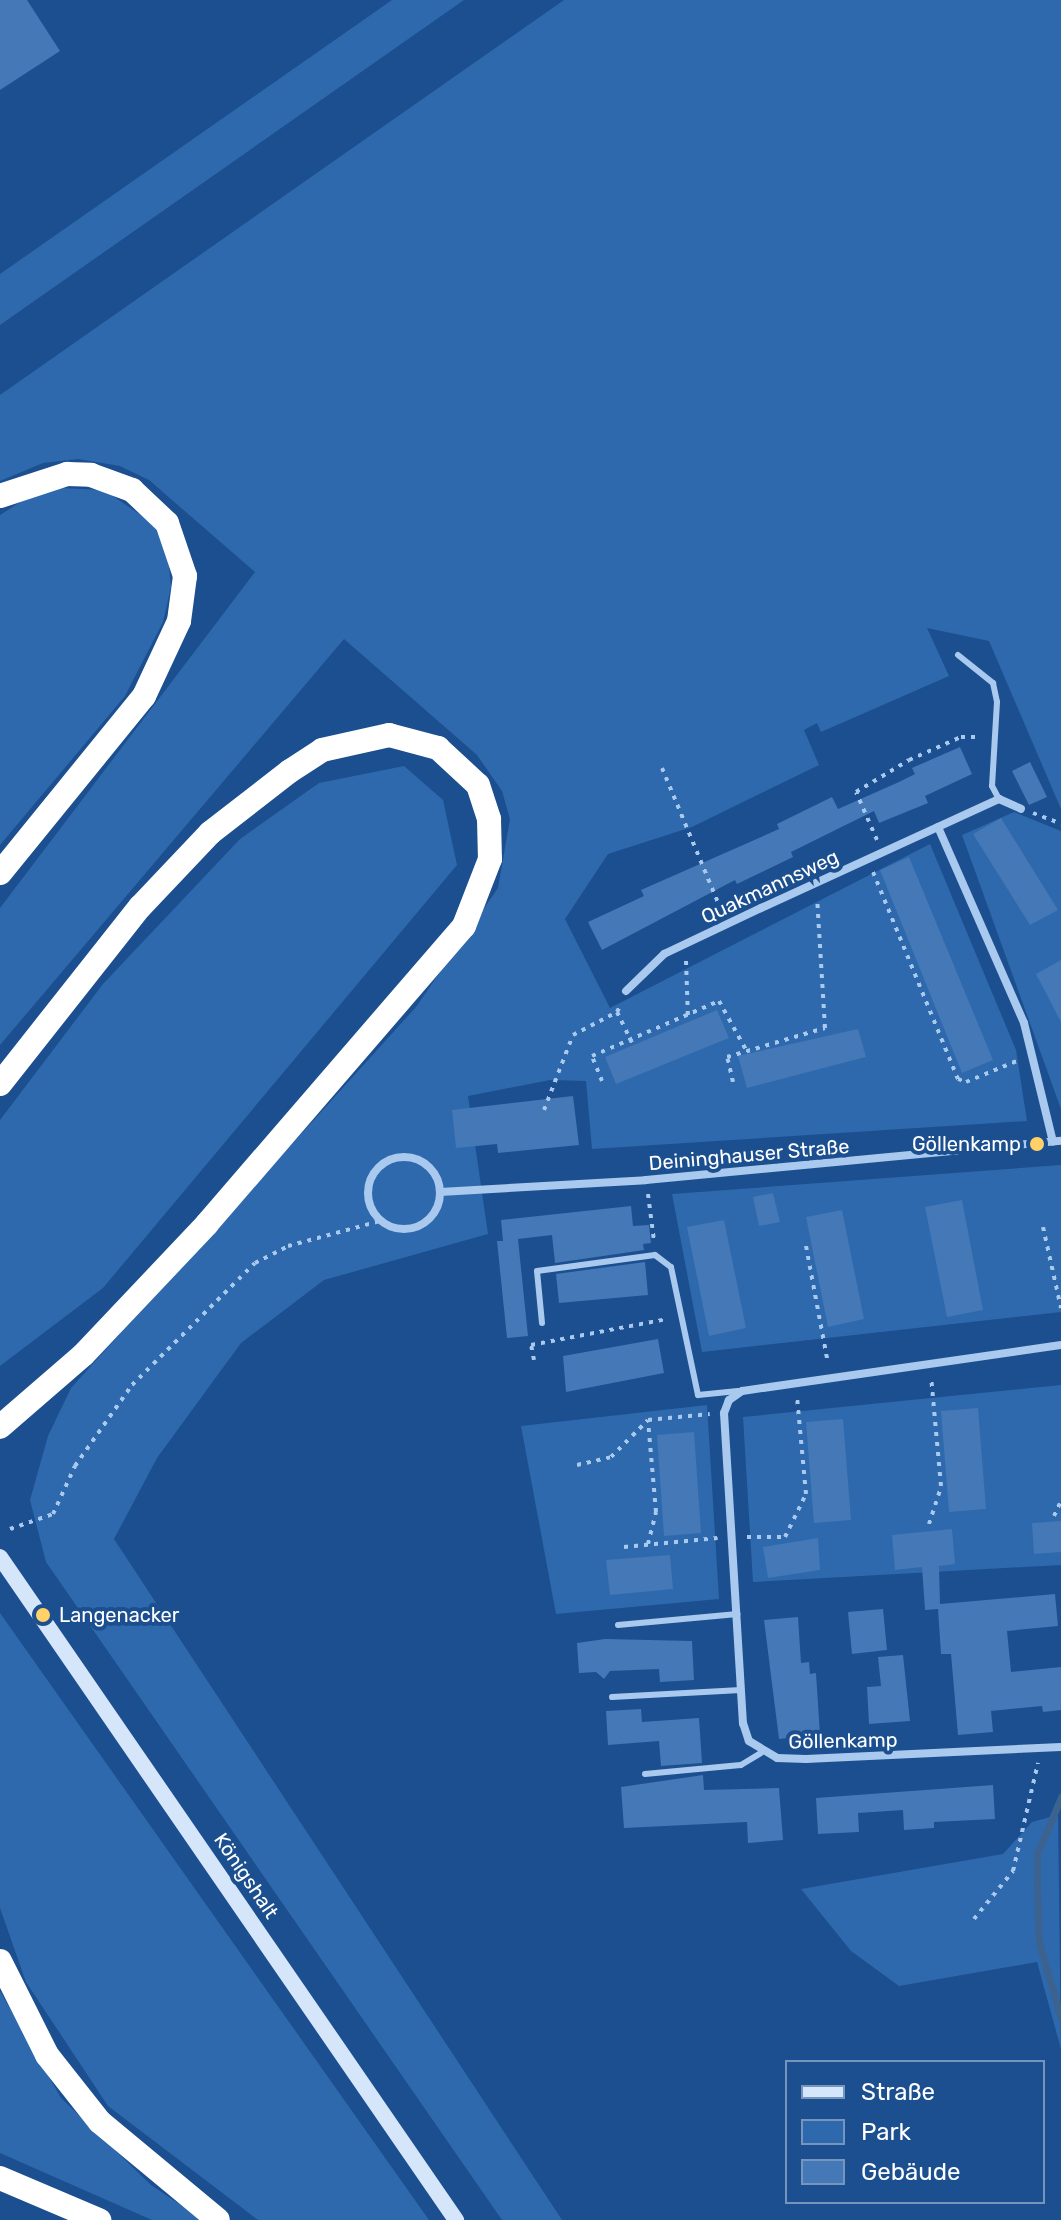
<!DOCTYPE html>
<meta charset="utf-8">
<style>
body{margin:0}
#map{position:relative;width:1061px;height:2220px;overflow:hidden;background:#1b4f8f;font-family:Rubik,sans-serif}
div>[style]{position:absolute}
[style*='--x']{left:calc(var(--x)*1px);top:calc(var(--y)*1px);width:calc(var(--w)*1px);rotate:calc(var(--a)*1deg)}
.green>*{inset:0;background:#2e69ad}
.stream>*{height:7px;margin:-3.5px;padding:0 3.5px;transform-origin:3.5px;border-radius:3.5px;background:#3c6290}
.building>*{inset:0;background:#4478b7}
.path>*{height:4px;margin-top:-2px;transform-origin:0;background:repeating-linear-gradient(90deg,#a9c9ee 0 4px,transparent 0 10px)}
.lane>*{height:6px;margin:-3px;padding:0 3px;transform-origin:3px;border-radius:3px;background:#a9c9ee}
.street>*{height:8px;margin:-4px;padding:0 4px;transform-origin:4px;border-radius:4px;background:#a9c9ee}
.street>.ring{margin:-4px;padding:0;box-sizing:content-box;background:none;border:8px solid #a9c9ee;border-radius:50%}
.secondary>*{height:16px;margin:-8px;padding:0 8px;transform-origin:8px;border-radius:8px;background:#d6e6fa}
.highway>*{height:24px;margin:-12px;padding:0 12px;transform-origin:12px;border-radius:12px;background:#fff}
.dots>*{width:22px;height:22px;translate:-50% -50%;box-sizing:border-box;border:4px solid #1b4f8f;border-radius:50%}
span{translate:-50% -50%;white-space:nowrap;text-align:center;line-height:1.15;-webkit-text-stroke:8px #1b4f8f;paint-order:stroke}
.street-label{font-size:20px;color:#fff}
.poi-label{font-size:20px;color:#fff}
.right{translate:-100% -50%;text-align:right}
.left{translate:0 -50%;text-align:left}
.legend{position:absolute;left:785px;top:2060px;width:260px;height:144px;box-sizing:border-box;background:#1b4f8f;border:2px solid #7695bc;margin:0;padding:10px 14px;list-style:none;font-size:24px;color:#fff}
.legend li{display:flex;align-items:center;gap:16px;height:40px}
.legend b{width:40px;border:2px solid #7695bc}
</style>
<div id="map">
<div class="green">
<i style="clip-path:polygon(392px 0,464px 0,0 325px,0 274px)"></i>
<i style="clip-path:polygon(564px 0,1061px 0,1061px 809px,989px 641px,927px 628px,949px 676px,821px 732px,817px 723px,804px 730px,819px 765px,692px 827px,608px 854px,565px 919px,610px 1008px,930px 844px,1016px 1050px,1027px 1121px,592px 1149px,586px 1081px,550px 1080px,468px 1096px,488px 1234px,324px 1280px,241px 1343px,157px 1458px,114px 1539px,562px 2220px,502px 2220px,46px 1562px,30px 1500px,48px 1436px,71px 1388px,416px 1007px,498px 888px,510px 819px,502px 791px,477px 755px,344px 639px,0 1045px,0 908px,255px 572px,149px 480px,120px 466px,78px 459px,43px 463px,0 481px,0 395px)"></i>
<i style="clip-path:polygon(60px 488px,104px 490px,154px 524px,168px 557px,171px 587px,163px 622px,125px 696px,0 845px,0 515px,25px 499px)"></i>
<i style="clip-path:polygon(404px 766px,443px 800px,457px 865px,103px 1288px,0 1366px,0 1120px,103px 984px,240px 839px,319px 783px)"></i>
<i style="clip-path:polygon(1014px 812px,1061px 831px,1061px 1109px,962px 835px)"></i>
<i style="clip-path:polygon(1061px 1165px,1061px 1312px,702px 1352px,672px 1194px)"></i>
<i style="clip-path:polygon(1061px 1385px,1061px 1565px,753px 1582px,743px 1417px)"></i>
<i style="clip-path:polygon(707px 1405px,719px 1599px,556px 1614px,521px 1426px)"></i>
<i style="clip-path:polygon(0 1613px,429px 2220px,258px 2220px,108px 2106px,26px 1982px,0 1908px)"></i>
<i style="clip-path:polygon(1058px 1815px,1061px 2049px,1037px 1962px,899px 1986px,851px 1951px,801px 1889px,1003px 1854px,1032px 1822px)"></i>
<i style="clip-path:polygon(0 1991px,61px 2098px,151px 2185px,203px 2220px,152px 2220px,0 2153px)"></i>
</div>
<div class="stream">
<i style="--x:1061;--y:1797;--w:62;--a:112.8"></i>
<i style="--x:1037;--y:1854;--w:32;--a:90"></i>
<i style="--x:1037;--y:1886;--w:57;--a:88"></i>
<i style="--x:1039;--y:1943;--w:78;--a:73.7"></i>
</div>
<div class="building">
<i style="clip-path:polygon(0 0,27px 0,60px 51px,0 90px)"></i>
<i style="clip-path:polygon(960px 747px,972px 774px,925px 796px,928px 803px,879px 823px,874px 811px,791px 852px,793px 857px,737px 884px,735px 880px,602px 950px,588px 922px,644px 896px,641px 890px,779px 829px,777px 824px,832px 797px,838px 809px,899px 782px,915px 774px,912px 768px)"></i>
<i style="clip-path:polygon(1030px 762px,1047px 797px,1029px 805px,1012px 771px)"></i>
<i style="clip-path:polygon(1001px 818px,1058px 910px,1030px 925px,973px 834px)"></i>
<i style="clip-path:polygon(909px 857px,993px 1060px,962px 1073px,880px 870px)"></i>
<i style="clip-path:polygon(1061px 960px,1061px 1022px,1036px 974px)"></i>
<i style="clip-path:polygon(717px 1010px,729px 1038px,616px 1084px,605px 1057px)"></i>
<i style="clip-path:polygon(858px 1029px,866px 1057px,747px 1088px,738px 1056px)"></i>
<i style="clip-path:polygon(573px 1096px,579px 1145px,498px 1153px,497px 1144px,456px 1148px,452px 1110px)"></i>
<i style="clip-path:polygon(773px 1193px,780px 1222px,759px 1226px,753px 1197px)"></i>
<i style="clip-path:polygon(962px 1200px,983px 1310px,947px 1317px,925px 1207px)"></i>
<i style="clip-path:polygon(631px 1206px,633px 1226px,649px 1225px,651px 1243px,643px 1244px,644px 1250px,555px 1263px,552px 1235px,518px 1239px,528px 1336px,507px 1338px,497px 1241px,503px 1241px,501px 1220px)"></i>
<i style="clip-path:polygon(842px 1210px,864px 1319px,828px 1327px,806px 1217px)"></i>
<i style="clip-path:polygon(724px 1220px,746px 1328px,709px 1336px,687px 1227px)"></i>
<i style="clip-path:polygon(645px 1262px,648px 1295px,559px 1303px,556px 1274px)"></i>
<i style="clip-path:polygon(658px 1339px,664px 1373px,566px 1392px,563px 1356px)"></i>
<i style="clip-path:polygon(978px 1408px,986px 1509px,949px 1512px,941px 1411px)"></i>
<i style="clip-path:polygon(843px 1419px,851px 1520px,814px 1523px,806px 1422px)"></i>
<i style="clip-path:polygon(694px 1432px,701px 1533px,664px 1536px,657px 1435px)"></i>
<i style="clip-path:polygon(1061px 1521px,1061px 1552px,1034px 1554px,1032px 1523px)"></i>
<i style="clip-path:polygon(952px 1529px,955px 1564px,939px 1566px,940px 1604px,1055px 1594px,1058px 1626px,1007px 1631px,1011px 1672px,1061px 1667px,1061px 1710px,1043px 1712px,1042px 1706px,991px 1711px,993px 1732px,958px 1735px,951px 1654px,941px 1654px,938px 1609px,925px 1610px,922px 1567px,895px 1570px,892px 1535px)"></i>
<i style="clip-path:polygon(818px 1538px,820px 1570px,768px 1578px,763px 1547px)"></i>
<i style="clip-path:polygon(670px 1555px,673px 1589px,610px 1595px,606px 1560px)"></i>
<i style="clip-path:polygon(883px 1609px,887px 1650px,852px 1654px,848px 1612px)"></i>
<i style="clip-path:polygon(798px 1617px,801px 1663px,809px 1662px,810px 1674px,816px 1673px,820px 1735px,779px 1739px,764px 1620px)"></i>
<i style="clip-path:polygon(605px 1639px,692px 1641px,694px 1680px,660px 1682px,659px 1669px,610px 1671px,604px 1679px,596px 1672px,579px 1673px,577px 1643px)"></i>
<i style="clip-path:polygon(903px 1655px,910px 1721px,869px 1724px,867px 1687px,881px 1686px,878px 1657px)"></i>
<i style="clip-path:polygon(641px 1709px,642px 1722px,699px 1718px,702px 1763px,661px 1766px,659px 1741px,608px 1745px,606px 1711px)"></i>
<i style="clip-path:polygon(703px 1775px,704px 1790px,779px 1788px,783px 1840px,748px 1843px,747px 1822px,624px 1828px,621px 1787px)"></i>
<i style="clip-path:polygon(993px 1785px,995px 1819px,934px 1822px,934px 1828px,904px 1830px,903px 1810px,858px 1813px,859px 1832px,818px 1834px,816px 1798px)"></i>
</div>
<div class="path">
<i style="--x:662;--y:768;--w:156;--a:67.4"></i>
<i style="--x:1033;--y:813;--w:30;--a:21"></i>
<i style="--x:877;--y:840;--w:52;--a:-113.6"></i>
<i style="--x:856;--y:792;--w:62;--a:-31.1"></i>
<i style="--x:909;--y:760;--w:57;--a:-23.9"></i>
<i style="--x:961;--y:737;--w:20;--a:0"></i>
<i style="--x:873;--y:872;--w:224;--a:67.7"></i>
<i style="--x:958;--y:1079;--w:9;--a:21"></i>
<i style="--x:966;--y:1082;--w:57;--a:-22.5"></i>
<i style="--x:686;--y:961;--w:58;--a:88"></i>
<i style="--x:617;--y:1012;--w:34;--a:64"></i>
<i style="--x:602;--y:1081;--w:27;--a:-112"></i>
<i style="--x:592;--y:1056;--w:138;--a:-23.4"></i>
<i style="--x:719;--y:1001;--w:56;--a:61.1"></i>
<i style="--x:733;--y:1082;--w:26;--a:-103"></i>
<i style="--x:727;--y:1057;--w:102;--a:-16.5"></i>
<i style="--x:825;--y:1028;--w:129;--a:-93.5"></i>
<i style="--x:544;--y:1110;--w:80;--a:-68.9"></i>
<i style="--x:573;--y:1035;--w:50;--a:-27.6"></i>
<i style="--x:617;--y:1012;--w:9;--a:-63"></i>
<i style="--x:648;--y:1194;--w:47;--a:82.7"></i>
<i style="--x:1043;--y:1227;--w:83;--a:77.5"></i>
<i style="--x:806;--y:1246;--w:119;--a:79.4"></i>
<i style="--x:534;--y:1360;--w:15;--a:-101"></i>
<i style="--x:531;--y:1345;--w:138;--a:-10.8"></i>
<i style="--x:577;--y:1465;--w:35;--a:-13"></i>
<i style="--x:611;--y:1457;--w:52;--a:-45"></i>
<i style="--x:648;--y:1420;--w:62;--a:-5.5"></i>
<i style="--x:1054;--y:1516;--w:17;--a:-65"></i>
<i style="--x:929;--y:1524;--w:40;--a:-72"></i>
<i style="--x:941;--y:1486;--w:109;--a:-95.2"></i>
<i style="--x:10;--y:1529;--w:46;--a:-19.2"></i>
<i style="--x:53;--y:1514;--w:53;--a:-65.4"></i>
<i style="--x:75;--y:1466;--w:99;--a:-54.9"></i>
<i style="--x:132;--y:1385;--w:173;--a:-44.8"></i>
<i style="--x:255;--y:1263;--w:37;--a:-27"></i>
<i style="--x:288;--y:1246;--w:95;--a:-15.2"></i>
<i style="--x:747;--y:1537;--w:38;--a:0"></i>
<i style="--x:785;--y:1537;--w:48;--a:-64"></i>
<i style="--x:806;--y:1494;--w:97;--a:-95.3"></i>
<i style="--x:648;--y:1544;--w:33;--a:-76"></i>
<i style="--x:656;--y:1512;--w:92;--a:-95"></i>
<i style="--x:624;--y:1547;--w:94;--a:-5.5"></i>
<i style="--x:974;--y:1919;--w:62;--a:-50.9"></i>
<i style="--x:1013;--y:1871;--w:111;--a:-77"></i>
</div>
<div class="lane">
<i style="--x:958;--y:655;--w:45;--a:38.7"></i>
<i style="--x:993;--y:683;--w:19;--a:78"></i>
<i style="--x:997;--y:702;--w:84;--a:93.4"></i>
<i style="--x:992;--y:786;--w:15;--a:62"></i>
<i style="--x:542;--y:1323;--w:52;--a:-95.5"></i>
<i style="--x:537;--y:1271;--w:119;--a:-7.7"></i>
<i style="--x:655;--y:1255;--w:20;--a:37"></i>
<i style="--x:671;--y:1267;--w:131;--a:78.1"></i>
<i style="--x:698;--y:1395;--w:40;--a:-5.7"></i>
<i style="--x:618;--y:1625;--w:120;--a:-5.3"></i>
<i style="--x:612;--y:1697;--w:129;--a:-3.1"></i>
<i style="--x:645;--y:1774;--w:96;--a:-5.4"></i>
<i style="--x:741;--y:1765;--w:23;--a:-31"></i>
</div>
<div class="street">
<i style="--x:938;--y:827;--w:214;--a:66.3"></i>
<i style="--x:1024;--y:1023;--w:122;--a:76.3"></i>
<i style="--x:626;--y:991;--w:53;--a:-44.2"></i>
<i style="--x:664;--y:954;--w:107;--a:-25.4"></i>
<i style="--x:761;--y:908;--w:262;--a:-24.6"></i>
<i style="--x:999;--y:799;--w:24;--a:24"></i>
<i class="ring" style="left:368px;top:1157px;width:64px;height:64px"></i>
<i style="--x:440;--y:1192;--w:206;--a:-3.3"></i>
<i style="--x:646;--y:1180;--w:417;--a:-5.4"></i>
<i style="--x:1061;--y:1345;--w:322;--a:171.8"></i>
<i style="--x:742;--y:1391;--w:16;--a:145"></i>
<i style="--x:729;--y:1400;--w:14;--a:111"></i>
<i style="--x:724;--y:1413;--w:311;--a:86.5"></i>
<i style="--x:743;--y:1723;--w:19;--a:72"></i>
<i style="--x:749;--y:1741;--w:33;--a:31"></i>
<i style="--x:777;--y:1758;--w:29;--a:2"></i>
<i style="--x:806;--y:1759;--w:255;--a:-2.7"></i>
</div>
<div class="secondary">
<i style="--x:0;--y:1557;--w:805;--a:55.48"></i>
</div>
<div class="highway">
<i style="--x:0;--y:496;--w:71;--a:-18.2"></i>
<i style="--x:67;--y:474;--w:24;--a:2"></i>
<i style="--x:91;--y:475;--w:44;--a:20.1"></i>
<i style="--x:132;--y:490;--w:48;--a:43.3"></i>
<i style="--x:167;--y:523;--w:56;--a:71.2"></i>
<i style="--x:185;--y:576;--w:45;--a:97.6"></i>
<i style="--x:179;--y:621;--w:83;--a:115"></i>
<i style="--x:144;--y:696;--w:228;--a:129.1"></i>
<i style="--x:0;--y:1084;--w:226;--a:-51.7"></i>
<i style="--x:140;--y:907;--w:102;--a:-46.6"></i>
<i style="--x:210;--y:833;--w:101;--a:-37.8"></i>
<i style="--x:290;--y:771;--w:38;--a:-33"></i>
<i style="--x:322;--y:750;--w:69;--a:-12.6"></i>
<i style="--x:389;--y:735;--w:51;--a:14.9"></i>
<i style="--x:438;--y:748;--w:54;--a:42.8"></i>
<i style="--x:478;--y:785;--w:36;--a:72"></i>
<i style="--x:489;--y:819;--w:40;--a:88.6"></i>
<i style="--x:490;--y:859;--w:72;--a:111.2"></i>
<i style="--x:464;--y:926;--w:394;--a:130.8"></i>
<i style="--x:207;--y:1224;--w:180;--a:133.4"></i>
<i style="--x:83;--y:1355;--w:110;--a:139.1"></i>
<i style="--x:0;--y:1961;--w:105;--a:63.4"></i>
<i style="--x:47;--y:2055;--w:85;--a:51.7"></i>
<i style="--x:100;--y:2122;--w:153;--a:39.7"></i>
<i style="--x:0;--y:2178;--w:108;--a:23"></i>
</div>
<div class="dots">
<i style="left:1037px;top:1144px;background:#ffd166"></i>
<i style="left:43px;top:1615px;background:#ffd166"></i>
</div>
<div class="street-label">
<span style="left:770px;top:887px;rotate:-25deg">Quakmannsweg</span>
<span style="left:749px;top:1155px;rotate:-5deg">Deininghauser Straße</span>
<span style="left:843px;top:1741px;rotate:-1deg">Göllenkamp</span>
<span style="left:246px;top:1876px;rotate:56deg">Königshalt</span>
</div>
<div class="poi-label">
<span class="right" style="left:1021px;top:1144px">Göllenkamp</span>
<span class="left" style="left:59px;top:1615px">Langenacker</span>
</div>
<ul class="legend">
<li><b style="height:10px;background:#d6e6fa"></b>Straße</li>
<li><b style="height:22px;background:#2e69ad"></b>Park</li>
<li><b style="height:22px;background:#4478b7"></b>Gebäude</li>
</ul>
</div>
